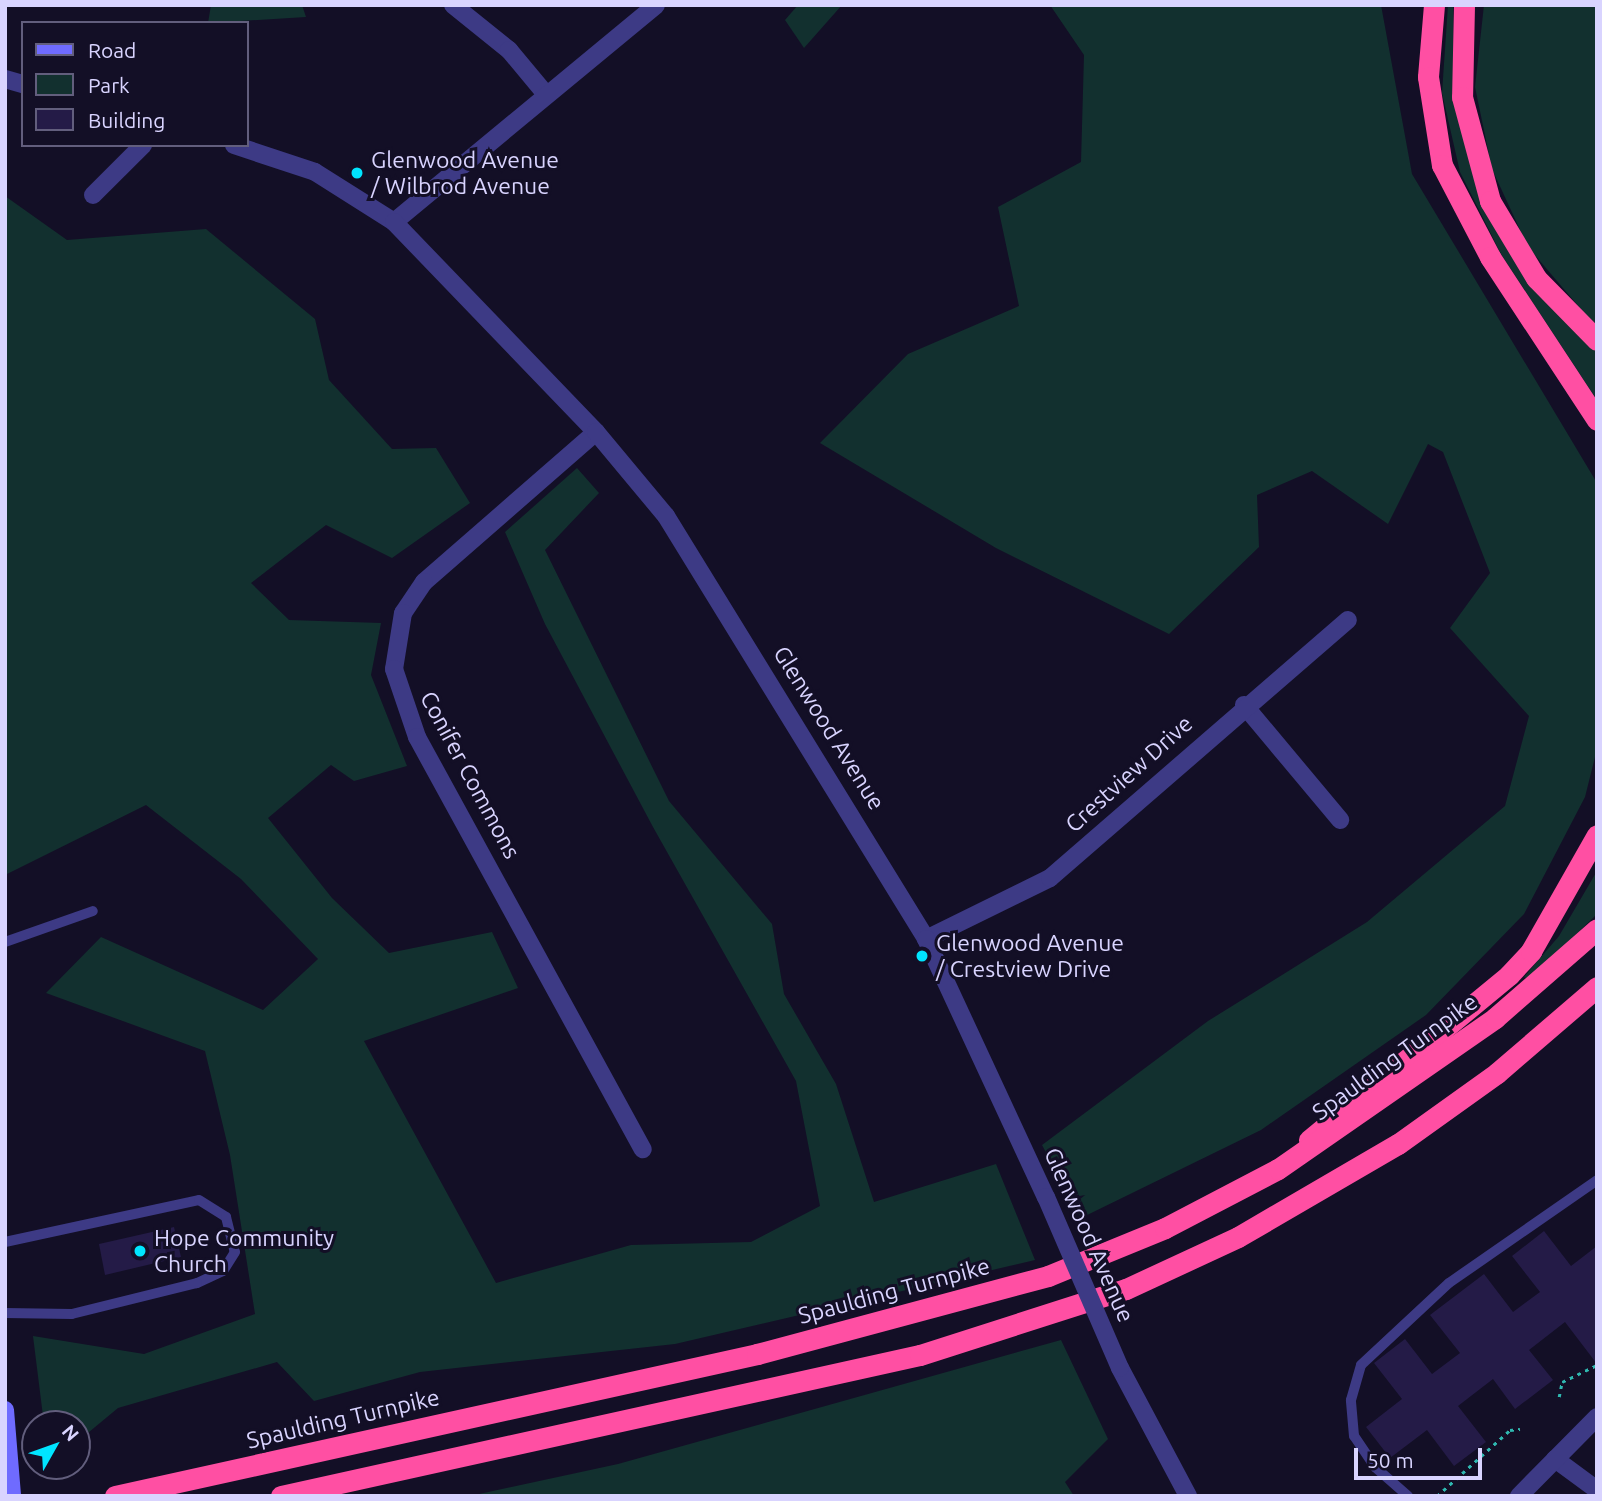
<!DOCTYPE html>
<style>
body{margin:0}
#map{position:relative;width:1602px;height:1501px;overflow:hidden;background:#130f26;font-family:Ubuntu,sans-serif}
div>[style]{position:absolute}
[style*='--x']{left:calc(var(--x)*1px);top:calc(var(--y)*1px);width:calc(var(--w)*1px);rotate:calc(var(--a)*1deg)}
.green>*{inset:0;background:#12302f}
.building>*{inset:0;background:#241b47}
.path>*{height:2.5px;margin-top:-1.25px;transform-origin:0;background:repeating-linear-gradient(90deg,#2fb8b0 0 3.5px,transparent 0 8.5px)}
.service>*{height:10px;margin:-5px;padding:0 5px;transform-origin:5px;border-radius:5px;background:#3d3a85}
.minor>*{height:18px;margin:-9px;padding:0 9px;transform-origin:9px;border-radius:9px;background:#3d3a85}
.tertiary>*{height:18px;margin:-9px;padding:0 9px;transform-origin:9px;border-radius:9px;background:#3d3a85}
.secondary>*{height:18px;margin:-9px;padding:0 9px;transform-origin:9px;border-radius:9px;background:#6f6bff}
.motorway>*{height:21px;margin:-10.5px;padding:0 10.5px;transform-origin:10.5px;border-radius:10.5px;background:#ff4fa3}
.tertiary-bridge>*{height:18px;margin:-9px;padding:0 9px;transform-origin:9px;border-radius:9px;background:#3d3a85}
.dots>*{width:19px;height:19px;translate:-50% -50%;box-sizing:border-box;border:4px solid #130f26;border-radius:50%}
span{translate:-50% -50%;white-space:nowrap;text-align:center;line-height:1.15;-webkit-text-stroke:6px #130f26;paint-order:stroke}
.poi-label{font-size:23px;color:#d9d4ff}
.left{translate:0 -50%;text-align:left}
.street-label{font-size:23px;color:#d9d4ff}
.frame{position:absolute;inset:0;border:7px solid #d9d4ff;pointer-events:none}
.legend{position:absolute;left:21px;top:21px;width:228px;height:126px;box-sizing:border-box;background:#130f26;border:2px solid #625e7d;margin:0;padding:9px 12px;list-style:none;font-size:21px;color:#d9d4ff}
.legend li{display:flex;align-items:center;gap:14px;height:35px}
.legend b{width:35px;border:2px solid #625e7d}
.north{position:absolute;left:21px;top:1410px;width:70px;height:70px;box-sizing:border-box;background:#130f26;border:2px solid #625e7d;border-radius:50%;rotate:50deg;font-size:19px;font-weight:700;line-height:28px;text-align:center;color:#d9d4ff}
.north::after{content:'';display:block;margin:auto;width:24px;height:32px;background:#00e5ff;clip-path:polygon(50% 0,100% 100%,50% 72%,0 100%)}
.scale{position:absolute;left:1354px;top:1448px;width:128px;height:32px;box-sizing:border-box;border:4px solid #d9d4ff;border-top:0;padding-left:9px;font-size:21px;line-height:24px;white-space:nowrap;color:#d9d4ff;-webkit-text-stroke:5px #130f26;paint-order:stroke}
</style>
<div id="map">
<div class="green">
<i style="clip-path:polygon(211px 5px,302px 5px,306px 17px,208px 23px)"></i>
<i style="clip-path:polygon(798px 5px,842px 5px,804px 48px,785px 20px)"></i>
<i style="clip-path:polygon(1050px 5px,1381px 5px,1412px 174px,1597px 483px,1597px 749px,1585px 797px,1524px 914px,1426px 1015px,1261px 1130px,1081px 1218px,1042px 1145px,1208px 1021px,1367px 922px,1505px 806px,1529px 716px,1450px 628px,1490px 573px,1443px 452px,1428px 444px,1388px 524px,1312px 471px,1257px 495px,1259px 547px,1169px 634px,996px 548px,820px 443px,908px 354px,1019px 306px,998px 207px,1081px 162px,1084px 55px)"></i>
<i style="clip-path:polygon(1448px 5px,1453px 5px,1455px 108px,1477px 188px,1524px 276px,1597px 350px,1597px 400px,1501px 254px,1460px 172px,1442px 93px)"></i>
<i style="clip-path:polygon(1484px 5px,1597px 5px,1597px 328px,1528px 247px,1492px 169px,1475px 87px)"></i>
<i style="clip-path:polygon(5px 196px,67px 240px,206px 229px,315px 319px,329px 380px,392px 449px,436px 448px,470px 503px,392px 558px,326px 525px,251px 583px,289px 620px,381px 623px,371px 675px,407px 766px,354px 781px,331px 765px,268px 818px,332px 898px,389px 953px,492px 932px,518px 988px,364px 1041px,496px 1283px,631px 1245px,751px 1242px,820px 1206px,796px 1081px,653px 827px,545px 624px,505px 532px,577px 468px,599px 493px,545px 550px,669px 801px,772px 924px,784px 994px,836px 1084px,874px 1202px,996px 1164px,1035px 1260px,675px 1344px,420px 1372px,314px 1401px,277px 1362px,118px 1408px,77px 1442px,77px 1424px,44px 1424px,33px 1336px,144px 1354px,255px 1314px,230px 1155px,205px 1051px,46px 993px,101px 937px,263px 1010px,318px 959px,241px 879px,146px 805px,5px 875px)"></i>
<i style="clip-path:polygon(1597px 871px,1597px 914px,1529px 980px,1524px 977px,1559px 936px)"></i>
<i style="clip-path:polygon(1061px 1340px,1108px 1439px,1065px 1482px,1074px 1496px,470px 1496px,618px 1464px)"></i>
</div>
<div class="building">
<i style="clip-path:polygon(174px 1227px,181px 1257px,105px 1275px,99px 1244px)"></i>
<i style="clip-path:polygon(1544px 1231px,1571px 1266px,1597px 1246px,1597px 1364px,1565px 1322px,1529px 1350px,1553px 1380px,1515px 1409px,1493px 1379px,1458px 1406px,1486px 1442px,1454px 1466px,1427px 1430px,1390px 1458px,1366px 1427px,1402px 1399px,1374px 1363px,1405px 1339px,1432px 1374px,1460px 1353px,1430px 1315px,1484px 1274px,1513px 1312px,1540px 1292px,1512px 1256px)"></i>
</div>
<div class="path">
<i style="--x:1559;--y:1397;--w:15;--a:-79"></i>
<i style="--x:1562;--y:1382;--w:39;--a:-26"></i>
<i style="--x:1437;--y:1496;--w:98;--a:-42.1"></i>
<i style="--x:1510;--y:1430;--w:10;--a:-6"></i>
</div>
<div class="service">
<i style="--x:5;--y:942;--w:93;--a:-19.4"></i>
<i style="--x:5;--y:1242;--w:198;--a:-12.2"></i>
<i style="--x:199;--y:1200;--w:32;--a:32"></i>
<i style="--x:226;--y:1217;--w:36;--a:76"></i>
<i style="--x:235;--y:1252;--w:22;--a:122"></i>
<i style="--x:223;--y:1271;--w:29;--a:155"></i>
<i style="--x:197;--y:1283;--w:129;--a:166.1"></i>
<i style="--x:72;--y:1314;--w:67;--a:-179.1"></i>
<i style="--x:1408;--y:1496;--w:44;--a:-138.7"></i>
<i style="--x:1375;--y:1467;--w:37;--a:-124"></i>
<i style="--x:1354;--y:1436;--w:36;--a:-95"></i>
<i style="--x:1351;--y:1400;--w:36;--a:-74"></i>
<i style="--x:1361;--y:1365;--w:120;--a:-43"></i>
<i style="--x:1449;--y:1283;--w:180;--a:-34.8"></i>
</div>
<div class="minor">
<i style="--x:453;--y:5;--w:72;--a:38.8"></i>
<i style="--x:509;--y:50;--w:55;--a:50.2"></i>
<i style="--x:93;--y:195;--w:71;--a:-45"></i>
<i style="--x:394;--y:222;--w:340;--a:-39.6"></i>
<i style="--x:596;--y:432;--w:228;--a:138.9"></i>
<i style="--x:424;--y:582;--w:37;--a:124"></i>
<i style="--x:403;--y:613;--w:57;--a:99.1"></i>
<i style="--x:394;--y:669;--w:72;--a:71.3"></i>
<i style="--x:417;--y:737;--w:470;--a:61.3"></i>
<i style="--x:1244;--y:705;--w:150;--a:50.1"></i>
<i style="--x:926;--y:939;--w:138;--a:-26.2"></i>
<i style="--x:1050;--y:878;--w:394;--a:-40.9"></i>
<i style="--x:1555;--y:1459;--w:52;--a:36.4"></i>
<i style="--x:1519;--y:1496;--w:111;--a:-45.4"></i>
</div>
<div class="tertiary">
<i style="--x:5;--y:79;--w:19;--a:16"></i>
<i style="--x:234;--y:145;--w:85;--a:18.4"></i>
<i style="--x:315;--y:172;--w:93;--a:32.3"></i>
<i style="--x:394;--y:222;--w:291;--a:46.1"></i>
<i style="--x:596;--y:432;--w:109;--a:50.2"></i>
<i style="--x:666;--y:516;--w:497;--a:58.4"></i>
<i style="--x:926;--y:939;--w:285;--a:65.1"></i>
<i style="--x:1120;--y:1368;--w:145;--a:62"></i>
</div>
<div class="secondary">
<i style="--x:5;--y:1410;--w:86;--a:85.3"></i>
</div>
<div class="motorway">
<i style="--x:1434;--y:5;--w:72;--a:94.8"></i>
<i style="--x:1428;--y:77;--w:89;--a:81"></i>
<i style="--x:1442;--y:165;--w:104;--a:62.4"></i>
<i style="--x:1490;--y:257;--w:195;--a:56.7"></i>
<i style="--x:1464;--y:5;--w:92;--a:91.2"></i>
<i style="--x:1462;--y:97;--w:108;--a:74.9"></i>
<i style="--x:1490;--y:201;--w:90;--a:59.1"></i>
<i style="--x:1536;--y:278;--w:87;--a:45.5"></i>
<i style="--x:1309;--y:1140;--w:259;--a:-39.5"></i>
<i style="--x:1509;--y:975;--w:33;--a:-47"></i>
<i style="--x:1531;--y:951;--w:133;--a:-60.4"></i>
<i style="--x:115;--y:1496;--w:658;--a:-12.47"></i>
<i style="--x:757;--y:1354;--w:301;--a:-15"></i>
<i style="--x:1048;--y:1276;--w:126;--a:-22.3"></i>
<i style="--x:1165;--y:1228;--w:127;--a:-27.6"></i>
<i style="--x:1278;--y:1169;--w:264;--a:-34.8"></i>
<i style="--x:1495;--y:1018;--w:135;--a:-41.1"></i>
<i style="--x:281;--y:1496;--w:654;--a:-12.44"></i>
<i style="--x:920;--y:1355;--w:216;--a:-17.8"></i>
<i style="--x:1126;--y:1289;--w:123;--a:-24.9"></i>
<i style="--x:1238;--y:1237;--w:185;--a:-30.2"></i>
<i style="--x:1398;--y:1144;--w:122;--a:-35.6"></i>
<i style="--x:1497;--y:1073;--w:132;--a:-40.7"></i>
</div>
<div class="tertiary-bridge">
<i style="--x:1046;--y:1197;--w:186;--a:66.6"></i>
</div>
<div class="dots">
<i style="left:357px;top:173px;background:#00e5ff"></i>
<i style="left:922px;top:956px;background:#00e5ff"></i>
<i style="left:140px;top:1251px;background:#00e5ff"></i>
</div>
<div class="poi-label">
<span class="left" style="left:371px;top:173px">Glenwood Avenue<br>/ Wilbrod Avenue</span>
<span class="left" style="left:936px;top:956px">Glenwood Avenue<br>/ Crestview Drive</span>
<span class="left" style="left:154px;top:1251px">Hope Community<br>Church</span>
</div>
<div class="street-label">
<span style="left:829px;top:728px;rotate:58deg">Glenwood Avenue</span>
<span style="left:1129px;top:774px;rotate:-42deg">Crestview Drive</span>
<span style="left:470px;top:775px;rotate:62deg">Conifer Commons</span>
<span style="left:1395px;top:1057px;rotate:-36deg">Spaulding Turnpike</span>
<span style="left:1089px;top:1235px;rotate:66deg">Glenwood Avenue</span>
<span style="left:894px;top:1291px;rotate:-15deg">Spaulding Turnpike</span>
<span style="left:343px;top:1419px;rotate:-13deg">Spaulding Turnpike</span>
</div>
<div class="frame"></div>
<ul class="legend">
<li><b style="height:9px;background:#6f6bff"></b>Road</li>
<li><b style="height:19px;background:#12302f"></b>Park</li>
<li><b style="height:19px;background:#241b47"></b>Building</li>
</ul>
<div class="north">N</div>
<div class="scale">50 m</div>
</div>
